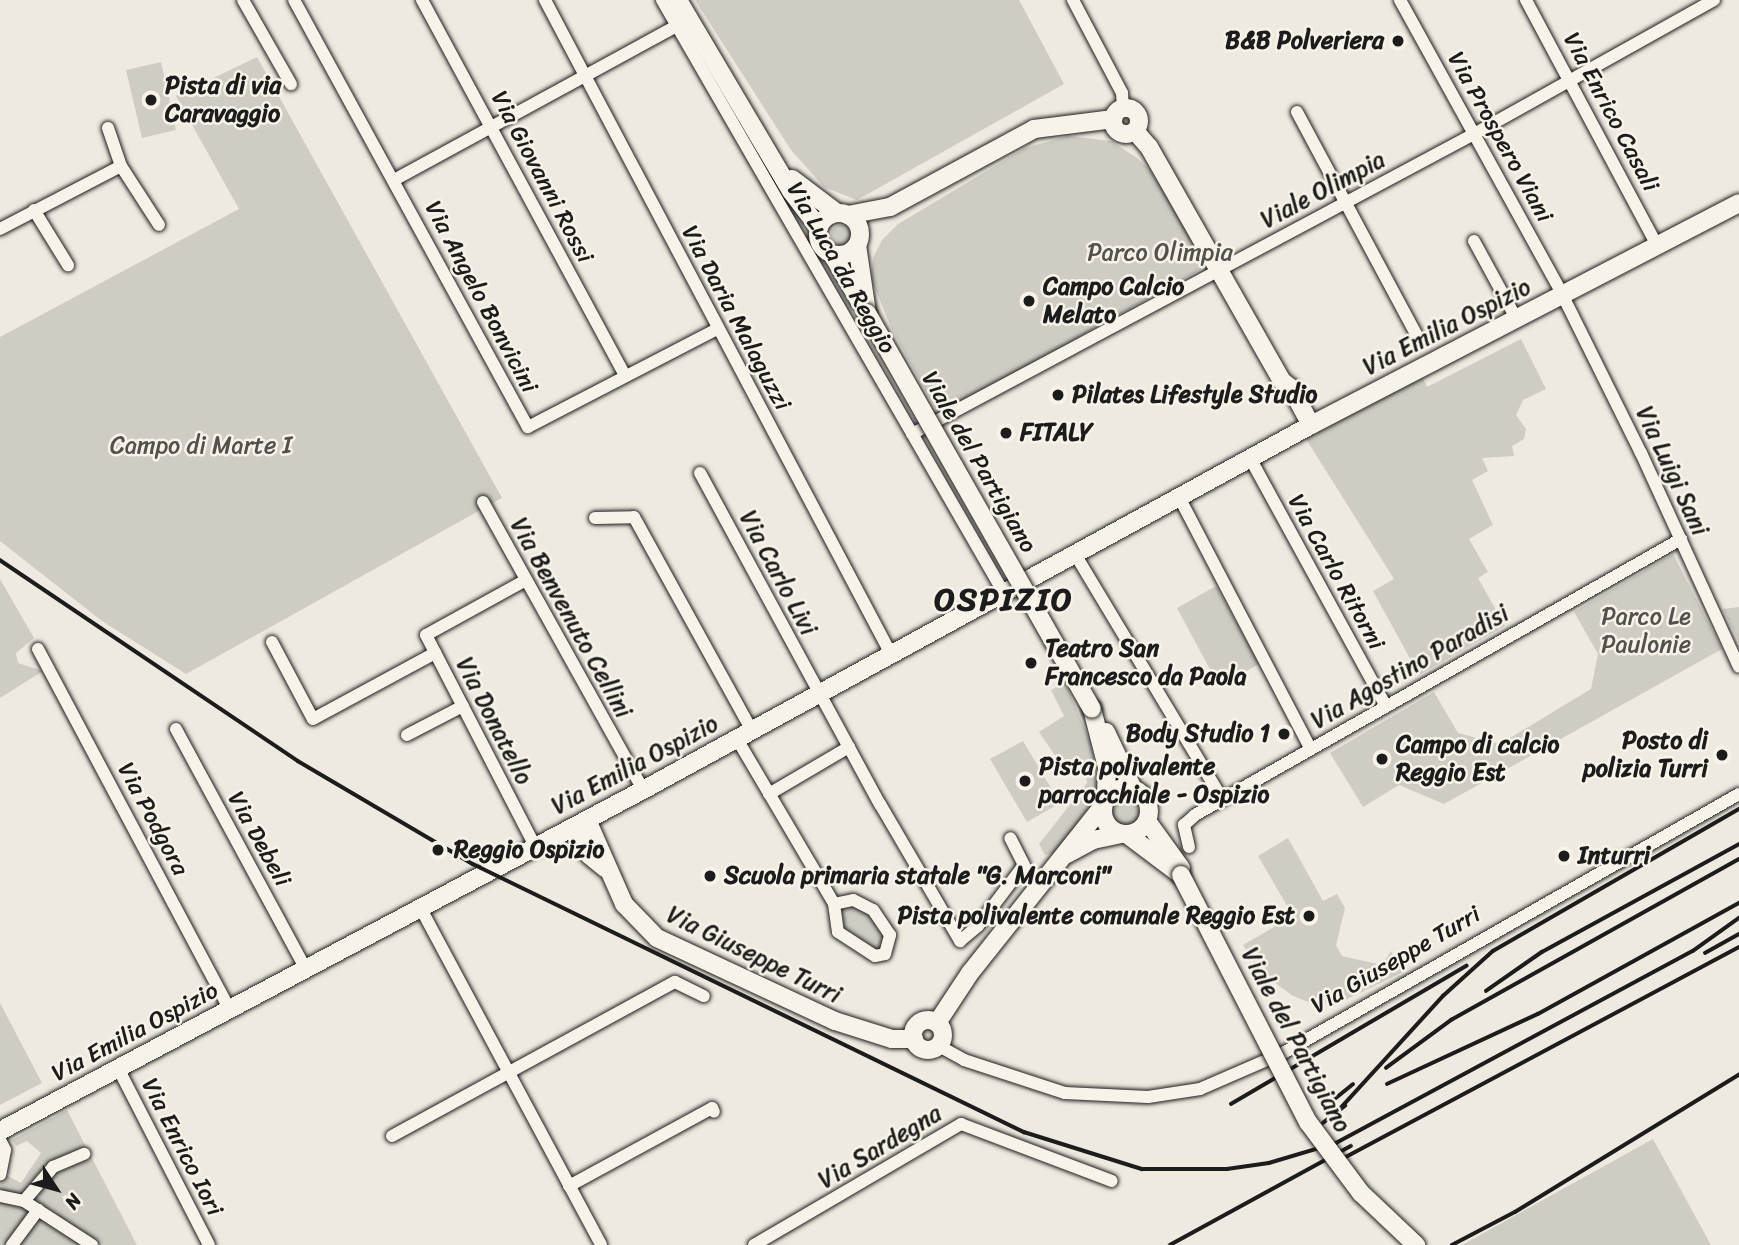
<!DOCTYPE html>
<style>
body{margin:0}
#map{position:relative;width:1739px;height:1245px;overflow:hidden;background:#eeeae0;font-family:Sriracha,sans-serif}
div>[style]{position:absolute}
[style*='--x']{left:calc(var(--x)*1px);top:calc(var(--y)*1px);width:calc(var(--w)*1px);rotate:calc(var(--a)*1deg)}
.green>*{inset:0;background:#cfccc3}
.round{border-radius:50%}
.roads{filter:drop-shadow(0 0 2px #1c1c1c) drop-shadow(0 0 2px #1c1c1c)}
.street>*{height:12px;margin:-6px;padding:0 6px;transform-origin:6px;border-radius:6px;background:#f7f3e8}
.secondary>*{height:18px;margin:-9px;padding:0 9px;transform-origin:9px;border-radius:9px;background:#f7f3e8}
.secondary>.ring{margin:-9px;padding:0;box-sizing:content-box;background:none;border:18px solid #f7f3e8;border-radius:50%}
.rail>*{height:3.5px;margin:-1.75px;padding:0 1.75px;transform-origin:1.75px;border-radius:1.75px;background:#1c1c1c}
.bridges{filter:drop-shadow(0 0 2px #1c1c1c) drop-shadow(0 0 2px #1c1c1c)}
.secondary-bridge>*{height:18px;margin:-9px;padding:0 9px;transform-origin:9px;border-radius:9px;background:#f7f3e8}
.dots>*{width:19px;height:19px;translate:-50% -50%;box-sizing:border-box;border:4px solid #f7f3e8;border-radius:50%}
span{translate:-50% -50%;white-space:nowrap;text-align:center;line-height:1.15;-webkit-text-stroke:5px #f7f3e8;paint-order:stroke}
.poi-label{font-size:24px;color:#1c1c1c;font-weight:700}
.right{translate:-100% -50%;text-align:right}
.left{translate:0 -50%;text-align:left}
.street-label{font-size:24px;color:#1c1c1c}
.park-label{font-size:24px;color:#52514e}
.district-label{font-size:32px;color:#1c1c1c;font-weight:700;letter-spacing:2px}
.north{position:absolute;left:21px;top:1154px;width:70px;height:70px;-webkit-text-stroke:5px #f7f3e8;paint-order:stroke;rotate:126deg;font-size:19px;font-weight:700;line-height:28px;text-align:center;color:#1c1c1c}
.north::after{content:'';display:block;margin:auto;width:24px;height:32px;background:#1c1c1c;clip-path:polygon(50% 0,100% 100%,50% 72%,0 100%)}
</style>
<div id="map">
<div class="green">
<i style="clip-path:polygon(695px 0,1019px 0,1064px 84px,857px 200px,824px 187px,791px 150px)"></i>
<i style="clip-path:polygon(257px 57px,502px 498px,186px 674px,102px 621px,0 541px,0 337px,239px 209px,176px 96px)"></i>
<i style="clip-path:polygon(161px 62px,176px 130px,142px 138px,126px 70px)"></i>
<i style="clip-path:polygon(1068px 136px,1111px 141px,1137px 158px,1150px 170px,1208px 265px,939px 415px,892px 330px,871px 278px,873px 258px,882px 240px,898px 224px,1025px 148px)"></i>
<i class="round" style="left:831px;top:225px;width:20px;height:20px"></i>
<i style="clip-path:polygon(1521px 339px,1546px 389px,1523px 400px,1516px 415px,1526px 429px,1524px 439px,1512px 446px,1514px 456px,1482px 458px,1488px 471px,1472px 480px,1493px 525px,1469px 539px,1488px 572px,1478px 578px,1505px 626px,1419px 675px,1373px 591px,1394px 579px,1306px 439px,1422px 376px,1427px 387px)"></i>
<i style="clip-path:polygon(1673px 554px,1722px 649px,1444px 804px,1399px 785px,1363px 807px,1330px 753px,1434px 692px,1458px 733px,1500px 744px,1591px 689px,1598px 654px,1574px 612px)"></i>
<i style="clip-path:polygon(0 579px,34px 638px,16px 653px,18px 663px,43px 671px,0 698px)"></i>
<i style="clip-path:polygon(1216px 586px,1259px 664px,1219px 686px,1177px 608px)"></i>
<i style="clip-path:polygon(1739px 607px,1739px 642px,1723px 609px)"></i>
<i style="clip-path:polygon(1065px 682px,1091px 744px,1099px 789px,1091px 809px,1055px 853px,1045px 855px,1039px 844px,1087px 783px,1084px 763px,1067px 773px,1039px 732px,1064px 716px,1051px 690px)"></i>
<i style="clip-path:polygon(1023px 741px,1060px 803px,1027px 822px,990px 759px)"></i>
<i class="round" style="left:1113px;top:799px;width:26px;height:26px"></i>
<i style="clip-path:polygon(1288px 838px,1323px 901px,1337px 894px,1345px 908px,1336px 945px,1342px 956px,1382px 965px,1391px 951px,1403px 972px,1341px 1002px,1311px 1003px,1293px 996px,1259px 971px,1243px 945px,1293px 916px,1258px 856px)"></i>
<i style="clip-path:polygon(854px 906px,870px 915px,887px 939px,879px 952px,843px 930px,842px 909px)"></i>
<i style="clip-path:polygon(0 1003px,42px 1083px,0 1105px)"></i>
<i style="clip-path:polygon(67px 1110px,137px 1245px,0 1245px,0 1179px,6px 1175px,21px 1183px,41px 1153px,27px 1141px,16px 1146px,12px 1140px)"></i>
<i style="clip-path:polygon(1653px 1139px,1711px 1245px,1462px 1245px)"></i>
</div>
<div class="roads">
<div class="street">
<i style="--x:243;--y:0;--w:97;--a:60.3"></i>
<i style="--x:294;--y:0;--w:487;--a:61.3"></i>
<i style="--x:528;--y:427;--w:213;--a:-27.4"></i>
<i style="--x:422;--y:0;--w:426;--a:61.6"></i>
<i style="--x:545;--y:0;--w:740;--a:62.12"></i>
<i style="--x:662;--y:0;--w:685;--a:60.03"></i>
<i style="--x:1073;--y:0;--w:105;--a:62.2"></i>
<i style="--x:1122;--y:93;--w:15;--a:86"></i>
<i style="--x:1400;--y:0;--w:336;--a:61.1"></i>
<i style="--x:1562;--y:294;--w:178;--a:63.6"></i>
<i style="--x:1641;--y:453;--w:235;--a:65.4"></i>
<i style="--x:1526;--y:0;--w:278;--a:61.9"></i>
<i style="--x:1297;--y:112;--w:252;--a:61.8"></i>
<i style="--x:108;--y:128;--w:40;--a:71.1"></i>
<i style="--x:121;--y:166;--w:70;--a:57.2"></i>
<i style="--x:394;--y:180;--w:322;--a:-28.6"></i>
<i style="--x:34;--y:210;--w:65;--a:58.3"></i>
<i style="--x:0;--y:229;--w:136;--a:-27.5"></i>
<i style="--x:1474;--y:241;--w:88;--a:61.4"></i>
<i style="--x:912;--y:434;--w:637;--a:-28.09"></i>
<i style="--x:1474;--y:134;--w:275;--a:-29.2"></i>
<i style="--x:1250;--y:458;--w:283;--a:61.3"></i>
<i style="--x:700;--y:473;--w:377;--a:61.5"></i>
<i style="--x:880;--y:804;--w:159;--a:59.7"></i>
<i style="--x:960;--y:941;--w:23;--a:-40"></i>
<i style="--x:978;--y:926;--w:76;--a:-53"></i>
<i style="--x:1024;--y:865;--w:30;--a:-117"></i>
<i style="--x:1179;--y:497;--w:284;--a:62.4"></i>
<i style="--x:483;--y:502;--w:329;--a:60.9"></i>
<i style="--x:595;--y:518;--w:39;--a:-1"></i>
<i style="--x:634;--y:517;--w:244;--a:61.1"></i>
<i style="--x:1075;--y:554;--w:286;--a:59"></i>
<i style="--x:526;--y:580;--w:114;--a:151.2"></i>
<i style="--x:426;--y:635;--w:237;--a:62.7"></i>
<i style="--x:272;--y:642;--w:87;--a:62"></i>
<i style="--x:313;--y:719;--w:139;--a:-28.4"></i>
<i style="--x:38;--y:649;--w:409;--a:62"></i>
<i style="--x:176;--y:729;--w:273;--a:61.6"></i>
<i style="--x:407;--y:735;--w:63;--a:-27.4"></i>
<i style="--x:737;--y:739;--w:191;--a:59.5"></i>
<i style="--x:834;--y:904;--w:28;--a:82"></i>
<i style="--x:838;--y:932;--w:44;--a:33"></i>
<i style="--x:875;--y:956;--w:10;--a:-11"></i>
<i style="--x:885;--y:954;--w:20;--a:-75"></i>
<i style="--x:890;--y:935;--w:30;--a:-124"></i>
<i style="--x:873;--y:910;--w:22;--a:-153"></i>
<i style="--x:853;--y:900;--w:19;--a:168"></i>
<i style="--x:769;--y:794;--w:93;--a:-30.4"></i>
<i style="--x:1189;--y:847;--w:23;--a:-103"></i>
<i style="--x:1184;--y:825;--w:15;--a:-42"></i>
<i style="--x:1195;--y:815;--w:559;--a:-29.59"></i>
<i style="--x:420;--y:907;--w:383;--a:61.8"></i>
<i style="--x:939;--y:1046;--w:29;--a:29"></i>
<i style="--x:964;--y:1060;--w:106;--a:18.1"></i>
<i style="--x:1065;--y:1093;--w:83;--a:2.8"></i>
<i style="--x:1148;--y:1097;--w:53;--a:-8.7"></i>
<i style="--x:1200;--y:1089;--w:93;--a:-23.5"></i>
<i style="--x:1285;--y:1052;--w:522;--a:-29.61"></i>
<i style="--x:118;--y:1068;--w:199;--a:62.8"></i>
<i style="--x:392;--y:1136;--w:322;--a:-28.6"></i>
<i style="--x:675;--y:982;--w:32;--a:26"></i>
<i style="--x:0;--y:1140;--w:11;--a:63"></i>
<i style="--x:5;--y:1150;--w:25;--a:101"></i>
<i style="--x:569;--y:1186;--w:163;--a:-28.6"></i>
<i style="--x:712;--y:1108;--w:4;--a:63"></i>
<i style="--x:0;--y:1196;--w:25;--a:12"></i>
<i style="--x:24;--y:1201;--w:81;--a:32.9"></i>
<i style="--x:24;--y:1201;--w:45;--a:-49.5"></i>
<i style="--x:53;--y:1167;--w:34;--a:-23"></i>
<i style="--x:12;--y:1245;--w:44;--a:-53.4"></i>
<i style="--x:754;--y:1245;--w:240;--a:-30.3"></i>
<i style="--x:961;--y:1124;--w:161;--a:20.7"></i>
</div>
<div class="secondary">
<i style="--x:678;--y:0;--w:222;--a:59.4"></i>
<i style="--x:791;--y:191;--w:46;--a:52.9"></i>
<i class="ring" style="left:1113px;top:108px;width:8px;height:8px"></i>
<i style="--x:1135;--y:131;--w:21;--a:49"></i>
<i style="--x:1149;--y:147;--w:269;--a:60.4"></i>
<i style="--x:1282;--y:381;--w:11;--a:38"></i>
<i style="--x:1291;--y:388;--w:42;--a:61.6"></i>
<i style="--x:792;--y:179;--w:56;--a:37.1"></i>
<i class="ring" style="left:818px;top:213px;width:24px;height:24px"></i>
<i style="--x:848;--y:215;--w:43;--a:-10.8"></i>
<i style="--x:890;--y:207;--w:164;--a:-28.4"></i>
<i style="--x:1034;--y:129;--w:80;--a:-7.2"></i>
<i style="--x:857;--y:245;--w:69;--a:81.6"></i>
<i style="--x:832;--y:254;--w:56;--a:59.7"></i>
<i style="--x:1092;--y:709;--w:60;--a:75.5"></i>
<i style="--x:1107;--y:767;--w:32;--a:92"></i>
<i style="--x:1106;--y:732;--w:63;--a:64.7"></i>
<i class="ring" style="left:1103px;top:788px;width:28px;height:28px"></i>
<i style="--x:587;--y:820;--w:92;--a:66.2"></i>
<i style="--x:624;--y:904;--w:47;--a:45.9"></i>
<i style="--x:657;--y:938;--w:196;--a:25"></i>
<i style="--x:835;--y:1021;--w:60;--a:17.5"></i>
<i style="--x:892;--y:1039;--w:22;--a:0"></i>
<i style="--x:1147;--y:821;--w:58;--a:54.1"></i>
<i style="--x:571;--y:828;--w:32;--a:56"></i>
<i style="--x:589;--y:855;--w:21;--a:39"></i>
<i style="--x:1128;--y:835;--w:66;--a:37"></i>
<i style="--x:1067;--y:854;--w:30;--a:-28"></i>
<i style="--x:1093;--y:840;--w:29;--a:-12"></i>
<i class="ring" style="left:913px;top:1020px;width:12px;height:12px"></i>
<i style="--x:937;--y:1023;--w:60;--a:-56.6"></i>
<i style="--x:970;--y:973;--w:213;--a:-51.5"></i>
<i style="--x:0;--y:1131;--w:728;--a:-27.94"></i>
<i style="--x:643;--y:790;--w:761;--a:-28.65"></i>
<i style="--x:1311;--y:425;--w:482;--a:-27.4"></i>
</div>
</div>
<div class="rail">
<i style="--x:0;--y:560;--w:359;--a:34"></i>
<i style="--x:298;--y:761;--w:203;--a:30.5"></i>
<i style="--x:473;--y:864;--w:613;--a:25.94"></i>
<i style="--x:1024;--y:1132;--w:124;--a:17.4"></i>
<i style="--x:1142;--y:1169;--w:85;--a:0"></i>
<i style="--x:1227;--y:1169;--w:42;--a:-8.1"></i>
<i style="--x:1269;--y:1163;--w:70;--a:-16.6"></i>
<i style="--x:1336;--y:1143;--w:405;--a:-28.3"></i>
<i style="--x:1693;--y:951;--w:57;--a:-35.7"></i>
<i style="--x:1705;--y:953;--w:39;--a:-29"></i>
<i style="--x:1486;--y:991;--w:68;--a:-34.9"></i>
<i style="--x:1542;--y:952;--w:225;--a:-28.7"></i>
<i style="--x:1386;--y:1068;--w:81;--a:-36.4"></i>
<i style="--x:1451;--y:1020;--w:330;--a:-29.2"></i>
<i style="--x:1387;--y:1084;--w:166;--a:-24.9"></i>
<i style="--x:1538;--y:1014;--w:230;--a:-28.9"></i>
<i style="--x:1331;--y:1102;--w:28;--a:-39"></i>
<i style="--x:1231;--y:1104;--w:273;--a:-30.4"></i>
<i style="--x:1338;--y:1111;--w:156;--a:-47.6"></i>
<i style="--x:1443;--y:996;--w:67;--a:-42"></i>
<i style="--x:1493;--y:951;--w:284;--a:-30"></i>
<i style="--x:1323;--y:1123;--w:28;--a:-38"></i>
<i style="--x:1344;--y:1158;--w:448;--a:-28.1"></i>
<i style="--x:1170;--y:1245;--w:206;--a:-28.7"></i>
<i style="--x:1452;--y:1245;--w:71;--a:-27.6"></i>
<i style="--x:1515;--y:1212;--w:263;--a:-31.5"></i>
</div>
<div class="bridges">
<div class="secondary-bridge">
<i style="--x:867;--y:313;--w:455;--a:60.4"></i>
<i style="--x:1181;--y:875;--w:278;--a:62.8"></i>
<i style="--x:1308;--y:1122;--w:89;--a:53.3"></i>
<i style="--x:1361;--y:1193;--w:76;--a:43.4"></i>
</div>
</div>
<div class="dots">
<i style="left:1398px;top:41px;background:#1c1c1c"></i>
<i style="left:151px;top:100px;background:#1c1c1c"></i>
<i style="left:1029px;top:301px;background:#1c1c1c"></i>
<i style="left:1058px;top:395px;background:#1c1c1c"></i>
<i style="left:1006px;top:433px;background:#1c1c1c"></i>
<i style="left:1031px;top:663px;background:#1c1c1c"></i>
<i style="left:1284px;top:734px;background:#1c1c1c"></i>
<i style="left:1722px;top:755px;background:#1c1c1c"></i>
<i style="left:1382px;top:759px;background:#1c1c1c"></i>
<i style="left:1025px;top:781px;background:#1c1c1c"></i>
<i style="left:438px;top:850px;background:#1c1c1c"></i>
<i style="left:1564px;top:856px;background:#1c1c1c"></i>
<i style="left:710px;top:876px;background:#1c1c1c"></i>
<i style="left:1309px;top:916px;background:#1c1c1c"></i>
</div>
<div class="poi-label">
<span class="right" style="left:1384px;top:41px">B&amp;B Polveriera</span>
<span class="left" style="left:165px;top:100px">Pista di via<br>Caravaggio</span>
<span class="left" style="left:1043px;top:301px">Campo Calcio<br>Melato</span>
<span class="left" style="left:1072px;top:395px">Pilates Lifestyle Studio</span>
<span class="left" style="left:1020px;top:433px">FITALY</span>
<span class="left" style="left:1045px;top:663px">Teatro San<br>Francesco da Paola</span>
<span class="right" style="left:1270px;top:734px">Body Studio 1</span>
<span class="right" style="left:1708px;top:755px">Posto di<br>polizia Turri</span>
<span class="left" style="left:1396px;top:759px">Campo di calcio<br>Reggio Est</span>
<span class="left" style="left:1039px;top:781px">Pista polivalente<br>parrocchiale - Ospizio</span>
<span class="left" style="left:454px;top:850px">Reggio Ospizio</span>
<span class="left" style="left:1578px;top:856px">Inturri</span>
<span class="left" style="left:724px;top:876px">Scuola primaria statale "G. Marconi"</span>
<span class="right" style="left:1295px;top:916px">Pista polivalente comunale Reggio Est</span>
</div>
<div class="street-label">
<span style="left:1611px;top:112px;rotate:62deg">Via Enrico Casali</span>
<span style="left:1500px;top:137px;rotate:61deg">Via Prospero Viani</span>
<span style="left:542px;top:177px;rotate:62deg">Via Giovanni Rossi</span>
<span style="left:1323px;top:190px;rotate:-28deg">Viale Olimpia</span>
<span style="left:841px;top:268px;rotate:60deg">Via Luca da Reggio</span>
<span style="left:481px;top:297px;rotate:62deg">Via Angelo Bonvicini</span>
<span style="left:736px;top:318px;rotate:62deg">Via Daria Malaguzzi</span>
<span style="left:1447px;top:327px;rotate:-27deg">Via Emilia Ospizio</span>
<span style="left:979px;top:462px;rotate:60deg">Viale del Partigiano</span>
<span style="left:1672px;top:471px;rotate:65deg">Via Luigi Sani</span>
<span style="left:1336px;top:572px;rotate:61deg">Via Carlo Ritorni</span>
<span style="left:778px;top:573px;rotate:62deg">Via Carlo Livi</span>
<span style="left:571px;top:618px;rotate:61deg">Via Benvenuto Cellini</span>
<span style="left:1410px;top:667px;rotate:-30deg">Via Agostino Paradisi</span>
<span style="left:494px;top:721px;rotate:63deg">Via Donatello</span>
<span style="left:635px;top:765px;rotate:-28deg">Via Emilia Ospizio</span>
<span style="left:153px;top:819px;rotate:62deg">Via Podgora</span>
<span style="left:259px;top:839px;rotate:61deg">Via Debeli</span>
<span style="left:754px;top:955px;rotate:26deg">Via Giuseppe Turri</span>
<span style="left:1396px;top:960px;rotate:-30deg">Via Giuseppe Turri</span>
<span style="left:135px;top:1032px;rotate:-28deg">Via Emilia Ospizio</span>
<span style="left:1296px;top:1040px;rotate:62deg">Viale del Partigiano</span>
<span style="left:182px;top:1147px;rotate:63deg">Via Enrico Iori</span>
<span style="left:880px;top:1147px;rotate:-31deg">Via Sardegna</span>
</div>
<div class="park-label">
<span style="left:1160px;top:253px">Parco Olimpia</span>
<span style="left:201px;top:446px">Campo di Marte I</span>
<span style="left:1646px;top:631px">Parco Le<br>Paulonie</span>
</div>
<div class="district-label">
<span style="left:1004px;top:600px">OSPIZIO</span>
</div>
<div class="north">N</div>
</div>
